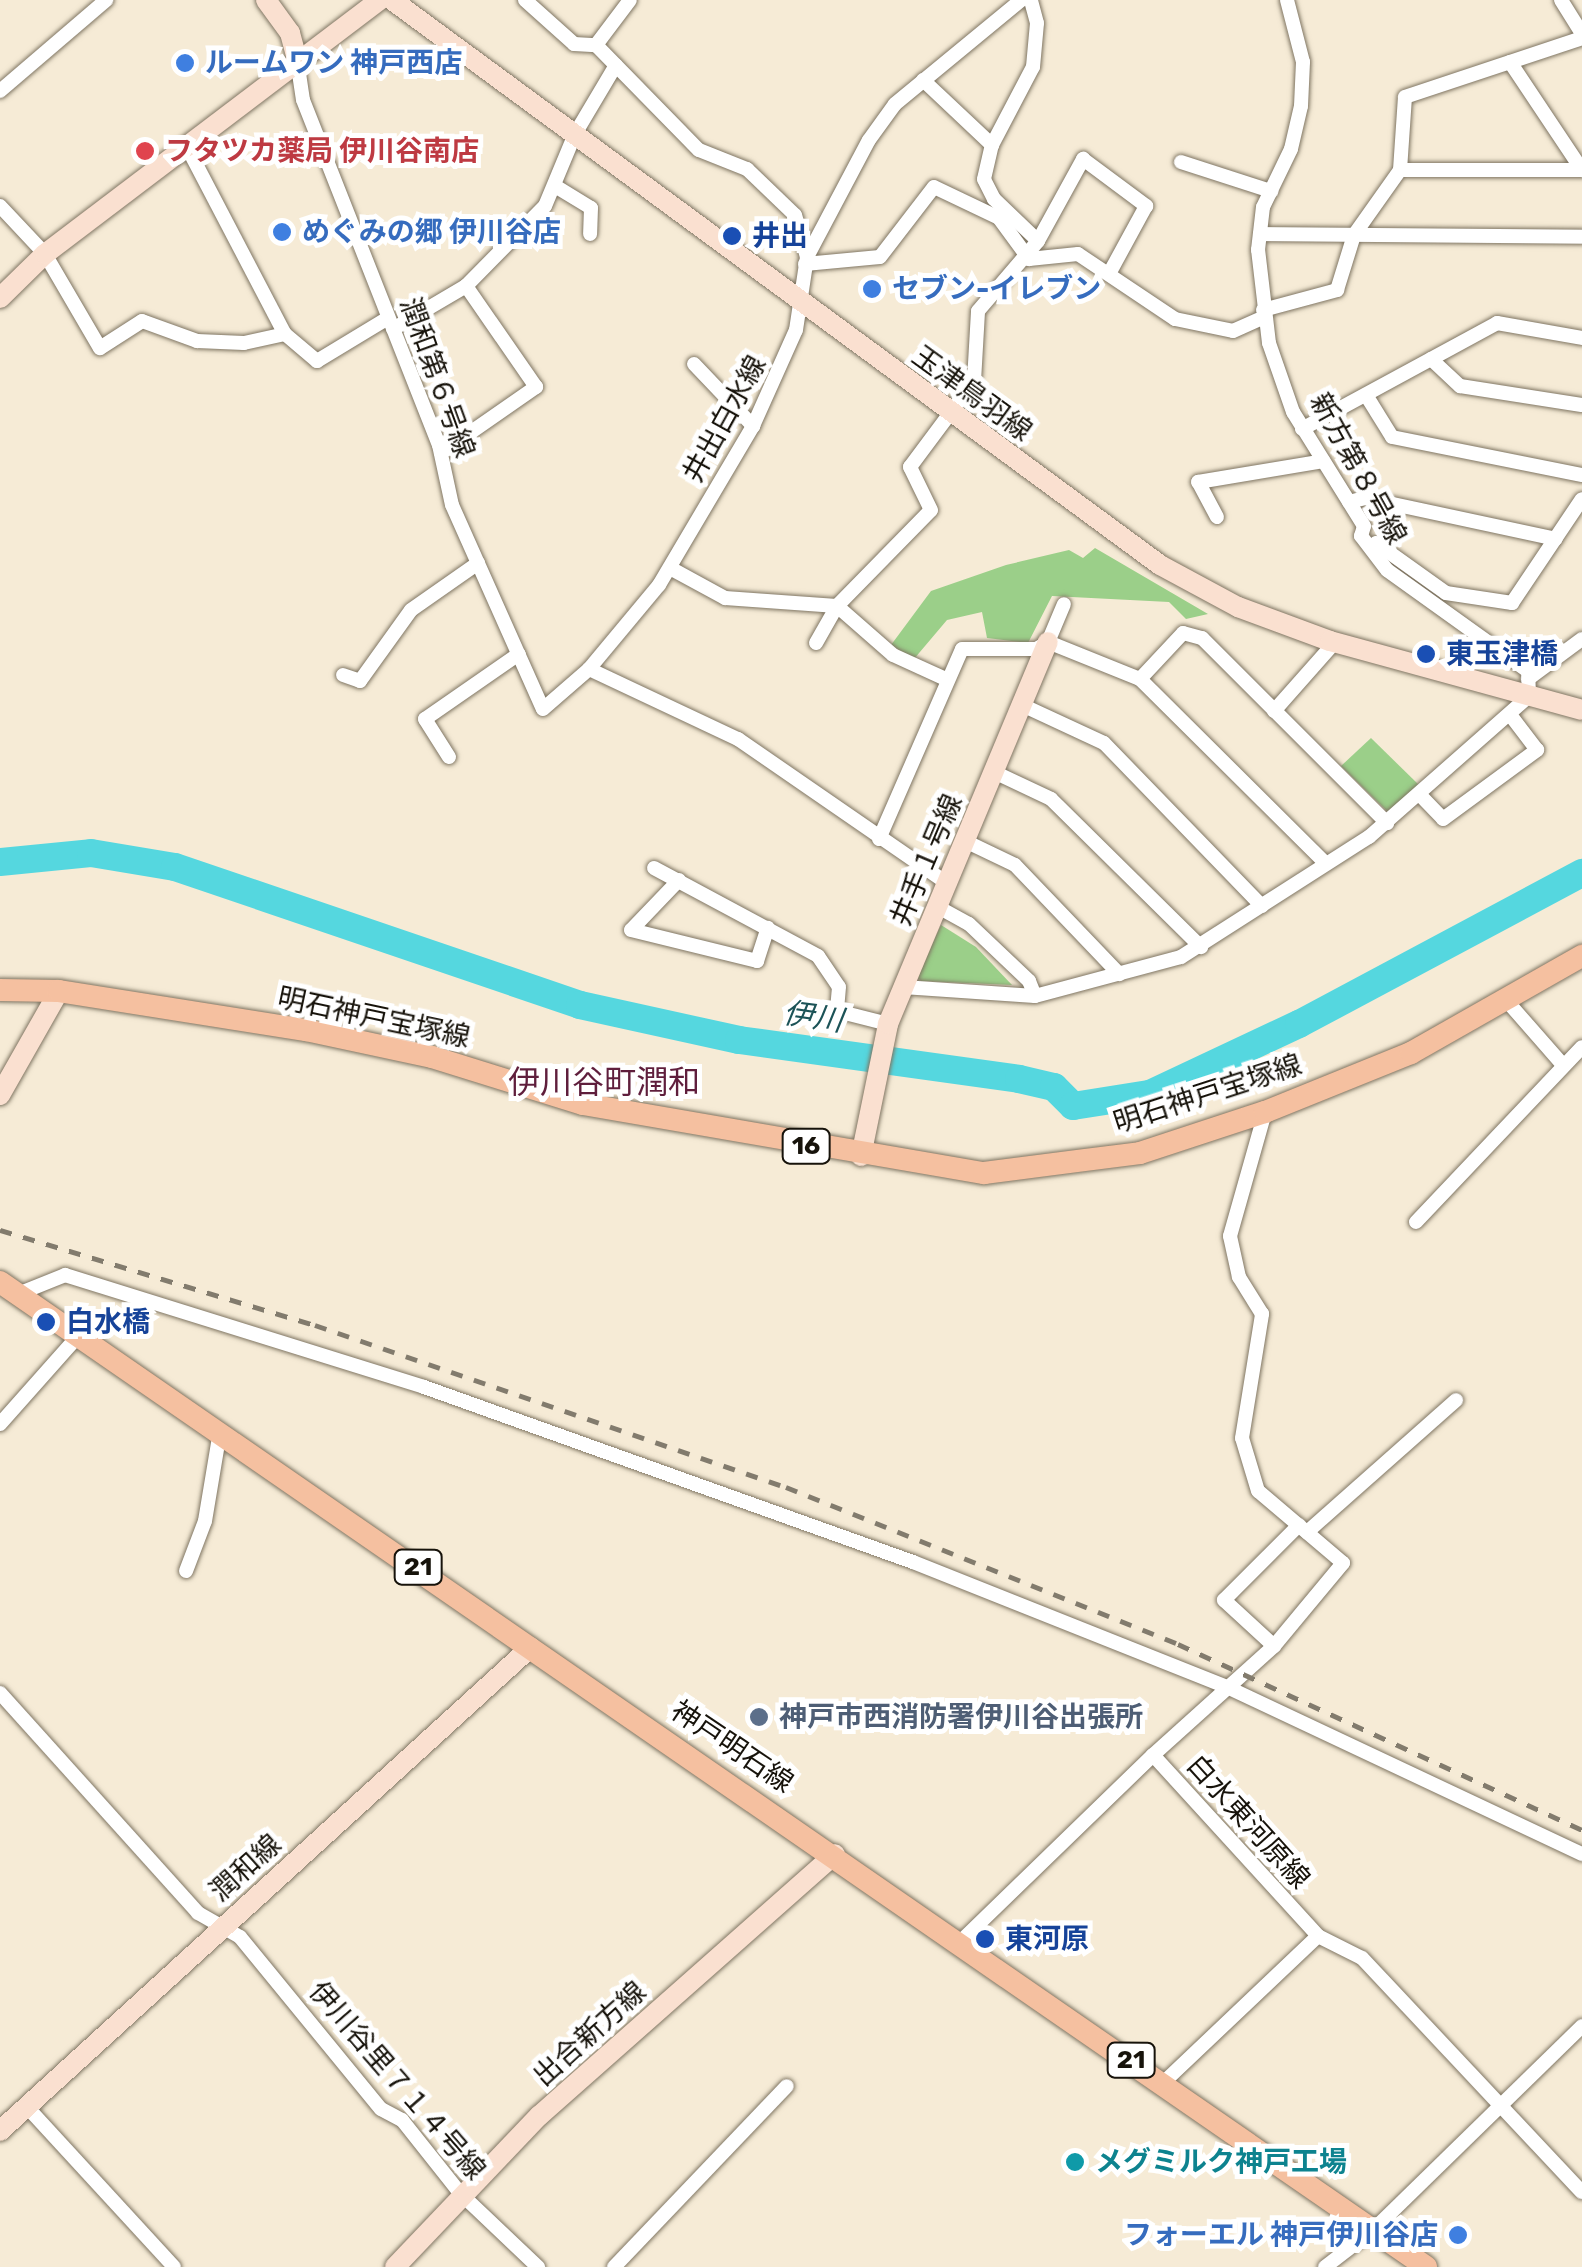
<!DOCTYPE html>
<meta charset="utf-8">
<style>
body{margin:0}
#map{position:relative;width:1582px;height:2267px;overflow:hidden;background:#f6ebd6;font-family:Rubik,"Noto Sans JP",sans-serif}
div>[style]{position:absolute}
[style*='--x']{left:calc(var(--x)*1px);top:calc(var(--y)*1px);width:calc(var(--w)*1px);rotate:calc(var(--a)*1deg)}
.green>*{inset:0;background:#9bcf89}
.river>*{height:28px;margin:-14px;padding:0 14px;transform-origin:14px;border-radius:14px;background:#55d7df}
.roads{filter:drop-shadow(0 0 2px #7f7562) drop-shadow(0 0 2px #7f7562)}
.street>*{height:14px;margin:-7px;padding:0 7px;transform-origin:7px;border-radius:7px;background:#fff}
.secondary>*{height:20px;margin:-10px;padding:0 10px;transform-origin:10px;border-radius:10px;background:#fae0d0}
.primary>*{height:22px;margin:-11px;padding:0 11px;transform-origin:11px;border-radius:11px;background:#f5c0a0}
.rail>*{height:5px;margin-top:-2.5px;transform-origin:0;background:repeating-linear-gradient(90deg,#827b6d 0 12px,transparent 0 24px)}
.dots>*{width:28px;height:28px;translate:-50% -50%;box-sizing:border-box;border:5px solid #fff;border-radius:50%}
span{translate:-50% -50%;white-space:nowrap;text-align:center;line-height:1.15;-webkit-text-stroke:10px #fff;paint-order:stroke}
.shield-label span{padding:2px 8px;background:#fff;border:2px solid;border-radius:8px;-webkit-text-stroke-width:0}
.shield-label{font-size:25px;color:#17130b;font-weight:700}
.shop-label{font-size:28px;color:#366cbe;font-weight:700}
.left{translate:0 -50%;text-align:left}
.right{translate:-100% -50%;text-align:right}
.health-label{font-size:28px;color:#be3a42;font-weight:700}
.transit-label{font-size:28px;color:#164399;font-weight:700}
.street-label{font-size:28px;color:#17130b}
.service-label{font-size:28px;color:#4e5e75;font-weight:700}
.culture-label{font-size:28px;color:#0d838f;font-weight:700}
.water-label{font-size:30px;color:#1c5357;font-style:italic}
.quarter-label{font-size:32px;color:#5f1e3c}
</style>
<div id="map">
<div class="green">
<i style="clip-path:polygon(1095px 548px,1208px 614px,1186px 619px,1169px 602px,1052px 596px,1028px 643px,987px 638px,982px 612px,947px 620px,914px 659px,891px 645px,931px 591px,1006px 565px,1069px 550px,1083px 558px)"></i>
<i style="clip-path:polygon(1371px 738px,1420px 786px,1388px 812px,1341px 766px)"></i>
<i style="clip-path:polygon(941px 925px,976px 947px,1012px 985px,921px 981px,917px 977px)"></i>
</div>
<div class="river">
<i style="--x:0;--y:862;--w:91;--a:-5.6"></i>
<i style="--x:91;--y:853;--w:85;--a:9.5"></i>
<i style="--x:175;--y:867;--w:428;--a:18.8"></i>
<i style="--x:580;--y:1005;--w:163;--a:12.4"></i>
<i style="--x:739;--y:1040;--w:283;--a:7.9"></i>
<i style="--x:1019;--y:1079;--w:36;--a:13"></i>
<i style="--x:1054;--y:1087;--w:27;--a:45"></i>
<i style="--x:1073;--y:1106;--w:78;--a:-8.9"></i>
<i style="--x:1150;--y:1094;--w:165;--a:-25.2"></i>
<i style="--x:1299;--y:1024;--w:321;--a:-28.1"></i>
</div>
<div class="roads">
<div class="street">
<i style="--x:525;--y:0;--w:66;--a:41.9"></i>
<i style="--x:574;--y:44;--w:22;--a:3"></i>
<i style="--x:596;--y:45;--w:147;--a:45.6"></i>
<i style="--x:699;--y:150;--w:52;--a:21.6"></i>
<i style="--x:747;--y:169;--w:66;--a:43.8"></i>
<i style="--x:795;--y:215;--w:44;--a:74.1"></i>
<i style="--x:1561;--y:0;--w:40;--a:58"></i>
<i style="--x:596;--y:45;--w:56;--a:-52.9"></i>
<i style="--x:297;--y:60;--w:40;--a:81.5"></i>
<i style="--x:303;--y:100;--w:371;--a:68.5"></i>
<i style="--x:439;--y:445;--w:61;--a:77.8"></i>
<i style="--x:452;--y:505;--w:223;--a:66"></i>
<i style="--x:543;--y:709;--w:61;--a:-41"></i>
<i style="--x:589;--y:669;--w:109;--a:-50.2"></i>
<i style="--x:659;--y:585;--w:185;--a:-59.4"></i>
<i style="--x:753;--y:426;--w:105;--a:-65.9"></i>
<i style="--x:796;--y:330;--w:74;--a:-81.4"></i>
<i style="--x:807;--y:257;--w:132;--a:-62.1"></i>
<i style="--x:869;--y:140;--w:44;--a:-54.2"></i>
<i style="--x:895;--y:104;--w:163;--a:-39.5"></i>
<i style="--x:1510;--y:62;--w:130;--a:56.3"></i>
<i style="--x:923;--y:80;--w:95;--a:43.3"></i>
<i style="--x:0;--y:91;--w:140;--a:-40.6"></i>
<i style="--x:186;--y:145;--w:213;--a:62.4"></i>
<i style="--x:1181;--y:162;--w:95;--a:17.9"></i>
<i style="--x:1400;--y:170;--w:181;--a:0"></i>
<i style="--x:555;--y:186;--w:42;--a:31.4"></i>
<i style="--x:591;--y:208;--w:26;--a:92"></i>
<i style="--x:0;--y:206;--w:66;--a:46.8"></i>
<i style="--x:45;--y:254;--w:109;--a:59.7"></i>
<i style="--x:100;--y:348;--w:50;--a:-32.7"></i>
<i style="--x:142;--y:321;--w:59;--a:20"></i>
<i style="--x:197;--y:341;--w:47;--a:2.4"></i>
<i style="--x:244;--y:343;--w:42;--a:-12.4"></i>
<i style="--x:285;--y:334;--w:42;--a:40.2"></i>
<i style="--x:317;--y:361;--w:83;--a:-31.2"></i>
<i style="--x:1260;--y:234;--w:322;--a:0.5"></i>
<i style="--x:1038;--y:241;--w:94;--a:-61.2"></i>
<i style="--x:1083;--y:159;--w:79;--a:36.7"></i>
<i style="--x:1146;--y:206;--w:75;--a:118.6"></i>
<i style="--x:805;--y:264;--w:75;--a:-5.3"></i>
<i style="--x:880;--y:257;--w:88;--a:-52.4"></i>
<i style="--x:934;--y:187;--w:72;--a:25.5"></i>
<i style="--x:999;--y:218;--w:51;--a:53.8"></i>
<i style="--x:1029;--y:259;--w:49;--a:-5.8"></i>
<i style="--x:1078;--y:254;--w:117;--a:33.8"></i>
<i style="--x:1175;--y:319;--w:59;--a:11.7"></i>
<i style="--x:1233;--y:331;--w:34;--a:-24"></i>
<i style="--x:1263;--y:310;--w:77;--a:-15.1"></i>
<i style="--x:1337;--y:290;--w:58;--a:-72.8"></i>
<i style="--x:1354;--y:235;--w:80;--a:-54.7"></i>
<i style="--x:1400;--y:170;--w:73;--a:-86.1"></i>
<i style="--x:1405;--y:97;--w:187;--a:-18.4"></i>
<i style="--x:393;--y:329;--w:85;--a:-30.5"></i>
<i style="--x:466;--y:286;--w:112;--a:-45.4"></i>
<i style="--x:545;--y:206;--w:78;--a:-67.4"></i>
<i style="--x:575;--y:134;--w:80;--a:-59.3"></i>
<i style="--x:1431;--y:359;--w:40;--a:43"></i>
<i style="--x:1460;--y:386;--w:123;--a:8.9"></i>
<i style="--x:694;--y:364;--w:86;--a:46.4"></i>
<i style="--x:1366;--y:395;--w:49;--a:58.2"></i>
<i style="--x:1392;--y:437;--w:194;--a:11.3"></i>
<i style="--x:1302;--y:429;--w:222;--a:-28.5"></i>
<i style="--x:1497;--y:323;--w:86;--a:10"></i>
<i style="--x:441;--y:453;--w:116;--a:-34.8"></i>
<i style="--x:536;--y:387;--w:123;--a:-124.7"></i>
<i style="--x:1349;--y:502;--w:16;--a:-14"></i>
<i style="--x:1365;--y:498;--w:195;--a:12.1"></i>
<i style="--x:1217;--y:517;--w:40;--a:-118"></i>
<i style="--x:1198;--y:482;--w:127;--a:-9.5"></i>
<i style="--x:1376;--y:543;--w:86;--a:35.5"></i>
<i style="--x:1446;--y:593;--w:67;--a:8.6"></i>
<i style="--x:1512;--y:603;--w:125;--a:-56.1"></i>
<i style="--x:670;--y:568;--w:63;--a:28.6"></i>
<i style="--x:725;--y:598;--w:112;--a:4.1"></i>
<i style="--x:837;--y:606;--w:74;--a:41.2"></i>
<i style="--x:893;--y:655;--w:60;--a:24.4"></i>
<i style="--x:1048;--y:642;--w:99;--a:21.9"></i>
<i style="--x:1140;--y:679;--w:262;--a:44.8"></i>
<i style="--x:1048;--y:642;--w:41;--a:-67.2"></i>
<i style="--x:816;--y:643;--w:43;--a:-60.4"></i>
<i style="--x:837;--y:606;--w:134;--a:-45.6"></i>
<i style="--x:931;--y:510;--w:48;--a:-116"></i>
<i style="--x:910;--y:467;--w:107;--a:-53.3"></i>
<i style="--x:974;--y:381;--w:70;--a:-86.7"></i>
<i style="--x:978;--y:311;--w:92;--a:-49.4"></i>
<i style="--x:1038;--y:241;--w:61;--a:-136.3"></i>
<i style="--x:994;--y:199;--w:22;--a:-117"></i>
<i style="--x:984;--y:179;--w:35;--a:-77"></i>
<i style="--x:992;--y:145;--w:88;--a:-62.3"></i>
<i style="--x:1033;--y:67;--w:44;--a:-84.8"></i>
<i style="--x:1037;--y:23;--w:24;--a:-105"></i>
<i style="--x:589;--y:669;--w:165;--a:25.2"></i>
<i style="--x:738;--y:739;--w:255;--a:34.6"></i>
<i style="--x:343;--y:675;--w:18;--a:19"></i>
<i style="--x:360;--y:681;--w:87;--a:-54.3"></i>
<i style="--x:411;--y:610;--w:82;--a:-35"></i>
<i style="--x:1140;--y:679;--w:63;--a:-46.9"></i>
<i style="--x:1183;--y:633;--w:20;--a:15"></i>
<i style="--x:1202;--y:638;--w:262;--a:45"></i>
<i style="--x:1528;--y:679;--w:67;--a:-36.5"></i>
<i style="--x:1022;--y:705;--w:90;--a:24.9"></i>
<i style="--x:1104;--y:743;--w:227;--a:45.9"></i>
<i style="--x:1274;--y:711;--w:92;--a:-48.5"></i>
<i style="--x:449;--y:757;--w:45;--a:-122.3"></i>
<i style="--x:425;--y:719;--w:114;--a:-34.7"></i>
<i style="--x:994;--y:772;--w:63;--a:25.3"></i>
<i style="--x:1051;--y:799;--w:211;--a:44.6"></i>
<i style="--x:1420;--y:795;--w:33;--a:46"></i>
<i style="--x:1443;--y:819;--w:117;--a:-36.3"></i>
<i style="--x:1537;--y:750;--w:43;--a:-127.4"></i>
<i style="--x:879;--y:839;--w:207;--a:-66.4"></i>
<i style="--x:962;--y:649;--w:74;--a:0"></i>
<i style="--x:1036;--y:649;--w:13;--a:-29"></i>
<i style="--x:965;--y:841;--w:55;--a:25.6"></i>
<i style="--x:1015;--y:865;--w:151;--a:46.3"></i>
<i style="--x:654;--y:868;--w:186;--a:28.2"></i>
<i style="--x:818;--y:956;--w:37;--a:56"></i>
<i style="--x:839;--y:987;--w:24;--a:95"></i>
<i style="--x:837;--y:1011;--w:53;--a:14.3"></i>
<i style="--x:679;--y:880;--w:69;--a:133.8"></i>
<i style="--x:631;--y:930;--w:130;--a:13.8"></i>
<i style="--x:757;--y:961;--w:35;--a:-72"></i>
<i style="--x:938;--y:907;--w:35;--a:29"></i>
<i style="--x:969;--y:924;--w:83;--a:43.5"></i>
<i style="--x:1029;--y:981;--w:16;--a:68"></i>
<i style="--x:903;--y:987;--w:132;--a:3.9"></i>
<i style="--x:1035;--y:996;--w:151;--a:-15"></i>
<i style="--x:1181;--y:957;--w:223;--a:-32.6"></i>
<i style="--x:1369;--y:837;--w:213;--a:-41.4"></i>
<i style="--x:1529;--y:696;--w:25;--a:-92"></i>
<i style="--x:1528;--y:671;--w:173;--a:-144.4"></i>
<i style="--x:1387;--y:570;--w:43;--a:-127.4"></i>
<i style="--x:1361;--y:536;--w:10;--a:-73"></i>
<i style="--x:1364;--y:526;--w:134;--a:-121.9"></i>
<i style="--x:1293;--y:412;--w:73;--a:-109.2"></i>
<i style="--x:1269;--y:343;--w:94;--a:-96.7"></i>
<i style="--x:1258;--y:250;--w:43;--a:-83.4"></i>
<i style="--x:1263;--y:207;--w:64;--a:-64.2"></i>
<i style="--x:1291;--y:149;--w:44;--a:-76.9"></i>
<i style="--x:1301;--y:106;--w:44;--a:-87.4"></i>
<i style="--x:1303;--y:62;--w:64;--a:-104.5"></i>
<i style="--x:1506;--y:1000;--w:86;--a:48.8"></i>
<i style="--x:1416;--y:1222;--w:241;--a:-46.5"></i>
<i style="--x:18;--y:1294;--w:51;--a:-22"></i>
<i style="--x:65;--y:1275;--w:376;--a:17.3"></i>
<i style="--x:424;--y:1387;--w:519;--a:19.69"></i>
<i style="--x:913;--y:1562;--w:340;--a:21.7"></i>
<i style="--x:1229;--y:1688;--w:390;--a:25.2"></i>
<i style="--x:0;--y:1424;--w:119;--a:-48.4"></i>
<i style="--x:1307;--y:1532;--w:199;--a:-41.5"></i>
<i style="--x:186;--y:1571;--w:53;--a:-69.2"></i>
<i style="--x:205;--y:1521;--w:91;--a:-80.5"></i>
<i style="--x:1274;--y:1646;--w:68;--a:-137.4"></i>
<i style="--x:1224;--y:1600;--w:106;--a:-45"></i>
<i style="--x:0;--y:1693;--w:296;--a:48"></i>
<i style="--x:198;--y:1913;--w:48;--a:29.7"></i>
<i style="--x:240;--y:1937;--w:222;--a:50.7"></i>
<i style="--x:381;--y:2109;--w:24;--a:28"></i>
<i style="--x:402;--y:2120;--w:93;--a:51.5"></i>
<i style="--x:460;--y:2193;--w:108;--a:43.5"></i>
<i style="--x:1153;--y:1755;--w:163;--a:-42"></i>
<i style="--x:1274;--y:1646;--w:108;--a:-50.3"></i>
<i style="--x:1343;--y:1563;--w:111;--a:-139.7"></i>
<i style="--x:1258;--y:1491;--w:55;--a:-106.8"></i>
<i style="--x:1242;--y:1438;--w:126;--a:-80.8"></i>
<i style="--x:1262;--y:1314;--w:44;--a:-121.9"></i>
<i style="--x:1239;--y:1277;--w:42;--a:-102.4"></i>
<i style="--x:1230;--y:1236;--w:129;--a:-74.2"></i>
<i style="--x:959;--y:1943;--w:270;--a:-44.1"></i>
<i style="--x:1153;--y:1755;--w:245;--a:47.6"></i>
<i style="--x:1318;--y:1936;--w:49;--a:26.6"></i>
<i style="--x:1362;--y:1958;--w:321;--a:46.8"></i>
<i style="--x:1164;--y:2082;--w:212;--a:-43.5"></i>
<i style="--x:27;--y:2107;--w:217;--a:47.4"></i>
<i style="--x:614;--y:2267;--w:250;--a:-46.3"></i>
<i style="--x:1325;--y:2267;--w:61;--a:-37.6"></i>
<i style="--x:1373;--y:2230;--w:292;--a:-44.3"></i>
</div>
<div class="secondary">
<i style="--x:266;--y:0;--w:41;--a:54"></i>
<i style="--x:290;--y:33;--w:28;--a:75"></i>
<i style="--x:392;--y:0;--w:953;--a:36.34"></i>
<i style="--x:1160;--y:565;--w:89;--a:28.3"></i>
<i style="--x:1238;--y:607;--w:98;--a:20.3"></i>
<i style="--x:1330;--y:641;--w:261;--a:15.3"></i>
<i style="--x:0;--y:298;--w:63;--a:-44.4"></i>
<i style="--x:45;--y:254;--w:420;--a:-37.2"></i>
<i style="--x:0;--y:1095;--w:120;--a:-60.4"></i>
<i style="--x:861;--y:1156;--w:135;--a:-78.4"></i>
<i style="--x:888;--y:1024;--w:414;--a:-67.3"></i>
<i style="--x:0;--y:2131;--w:718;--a:-42.35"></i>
<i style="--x:395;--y:2267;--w:209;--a:-46.4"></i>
<i style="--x:539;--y:2116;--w:395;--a:-41.5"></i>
</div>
<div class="primary">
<i style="--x:0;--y:990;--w:59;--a:1"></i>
<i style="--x:59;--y:991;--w:250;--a:9"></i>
<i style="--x:306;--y:1030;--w:129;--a:12.1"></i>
<i style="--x:432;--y:1057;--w:158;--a:17.3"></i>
<i style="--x:583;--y:1104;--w:407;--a:9.8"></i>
<i style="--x:984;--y:1173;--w:157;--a:-7.3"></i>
<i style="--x:1140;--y:1153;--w:132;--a:-18.2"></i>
<i style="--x:1265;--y:1112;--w:157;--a:-22"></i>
<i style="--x:1411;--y:1053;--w:197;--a:-29.6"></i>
<i style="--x:0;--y:1282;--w:1733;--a:34.63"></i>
</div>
</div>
<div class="rail">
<i style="--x:0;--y:1230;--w:329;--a:16.8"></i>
<i style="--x:315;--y:1325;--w:498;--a:19"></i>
<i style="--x:786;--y:1487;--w:422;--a:21.8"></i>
<i style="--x:1178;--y:1644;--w:445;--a:24.7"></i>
</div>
<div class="dots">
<i style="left:185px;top:63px;background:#3f7fe0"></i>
<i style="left:145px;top:151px;background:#e0444e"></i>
<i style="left:282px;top:232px;background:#3f7fe0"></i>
<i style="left:732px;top:236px;background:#1a4fb4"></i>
<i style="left:872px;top:289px;background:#3f7fe0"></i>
<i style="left:1426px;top:654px;background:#1a4fb4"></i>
<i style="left:46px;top:1322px;background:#1a4fb4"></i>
<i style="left:759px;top:1717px;background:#5c6f8a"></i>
<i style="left:985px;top:1939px;background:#1a4fb4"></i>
<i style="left:1075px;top:2162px;background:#0f9aa8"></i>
<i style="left:1458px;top:2235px;background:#3f7fe0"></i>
</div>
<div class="shield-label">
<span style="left:806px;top:1146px">16</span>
<span style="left:418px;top:1567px">21</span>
<span style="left:1131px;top:2060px">21</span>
</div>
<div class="shop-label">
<span class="left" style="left:205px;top:63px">ルームワン 神戸西店</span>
<span class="left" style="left:302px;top:232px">めぐみの郷 伊川谷店</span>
<span class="left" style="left:892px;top:289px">セブン-イレブン</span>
<span class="right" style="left:1438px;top:2235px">フォーエル 神戸伊川谷店</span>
</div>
<div class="health-label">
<span class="left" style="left:165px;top:151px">フタツカ薬局 伊川谷南店</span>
</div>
<div class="transit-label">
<span class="left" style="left:752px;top:236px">井出</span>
<span class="left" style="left:1446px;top:654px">東玉津橋</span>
<span class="left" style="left:66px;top:1322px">白水橋</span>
<span class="left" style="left:1005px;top:1939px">東河原</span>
</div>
<div class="street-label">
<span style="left:437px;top:378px;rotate:70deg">潤和第６号線</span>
<span style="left:972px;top:394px;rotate:36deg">玉津鳥羽線</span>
<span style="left:725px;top:419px;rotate:-61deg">井出白水線</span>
<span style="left:1358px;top:469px;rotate:61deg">新方第８号線</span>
<span style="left:927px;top:860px;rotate:-67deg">井手１号線</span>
<span style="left:374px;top:1018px;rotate:12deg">明石神戸宝塚線</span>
<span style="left:1208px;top:1094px;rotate:-18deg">明石神戸宝塚線</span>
<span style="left:732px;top:1747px;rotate:34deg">神戸明石線</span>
<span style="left:1248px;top:1822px;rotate:48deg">白水東河原線</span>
<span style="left:246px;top:1868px;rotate:-42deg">潤和線</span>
<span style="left:590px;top:2034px;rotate:-42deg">出合新方線</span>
<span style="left:397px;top:2081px;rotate:49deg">伊川谷里７１４号線</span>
</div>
<div class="service-label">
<span class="left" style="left:779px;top:1717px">神戸市西消防署伊川谷出張所</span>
</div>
<div class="culture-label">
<span class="left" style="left:1095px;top:2162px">メグミルク神戸工場</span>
</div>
<div class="water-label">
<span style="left:813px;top:1017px;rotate:8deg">伊川</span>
</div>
<div class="quarter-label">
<span style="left:604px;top:1082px">伊川谷町潤和</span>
</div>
</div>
